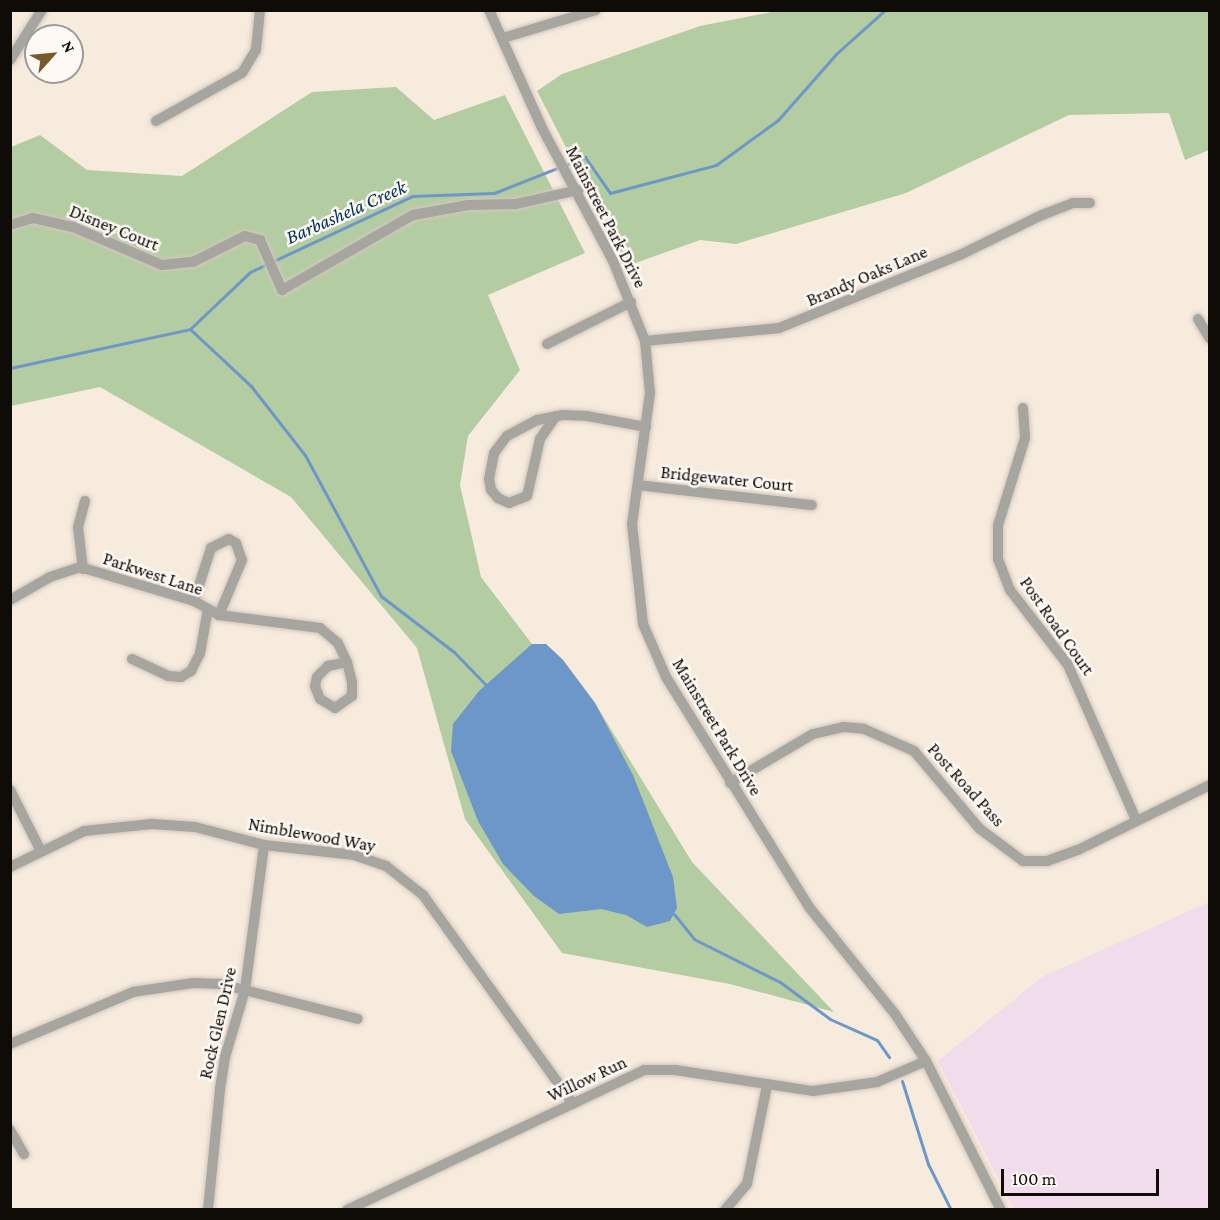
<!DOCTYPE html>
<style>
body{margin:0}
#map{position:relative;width:1220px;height:1220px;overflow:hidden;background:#f7ebde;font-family:"Crimson Pro",serif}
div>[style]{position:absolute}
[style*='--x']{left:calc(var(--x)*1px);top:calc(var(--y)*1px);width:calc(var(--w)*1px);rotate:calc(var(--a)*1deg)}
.education>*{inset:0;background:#f1dceb}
.green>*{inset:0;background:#b3cca2}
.water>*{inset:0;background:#6c97c8}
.stream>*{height:3px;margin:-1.5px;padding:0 1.5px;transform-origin:1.5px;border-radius:1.5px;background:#6c97c8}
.roads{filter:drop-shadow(0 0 2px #d2c7bc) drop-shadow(0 0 2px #d2c7bc)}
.minor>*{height:10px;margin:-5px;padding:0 5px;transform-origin:5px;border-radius:5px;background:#a7a59f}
span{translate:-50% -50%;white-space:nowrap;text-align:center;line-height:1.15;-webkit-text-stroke:5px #fef9f4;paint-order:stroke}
.street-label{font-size:18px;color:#0f0b07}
.water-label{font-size:20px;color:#033461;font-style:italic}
.frame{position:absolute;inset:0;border:12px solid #0f0b07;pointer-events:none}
.north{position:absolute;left:24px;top:24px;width:60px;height:60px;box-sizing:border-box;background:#fef9f4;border:2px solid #9e9a95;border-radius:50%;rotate:63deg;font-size:16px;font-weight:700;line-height:24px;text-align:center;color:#0f0b07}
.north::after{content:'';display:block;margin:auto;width:21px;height:27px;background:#755a2c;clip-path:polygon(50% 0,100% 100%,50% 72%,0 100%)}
.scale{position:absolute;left:1001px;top:1169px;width:158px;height:27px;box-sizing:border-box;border:3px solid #0f0b07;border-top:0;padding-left:8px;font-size:18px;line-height:21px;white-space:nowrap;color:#0f0b07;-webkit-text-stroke:4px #fef9f4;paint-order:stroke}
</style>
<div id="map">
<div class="education">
<i style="clip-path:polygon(1209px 902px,1209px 1209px,1014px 1209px,938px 1061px,1042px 977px)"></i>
</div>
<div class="green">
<i style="clip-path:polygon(777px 11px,1209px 11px,1209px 150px,1185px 160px,1169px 113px,1069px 115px,906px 193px,736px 244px,700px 240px,627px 266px,537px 91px,562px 74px,700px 26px)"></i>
<i style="clip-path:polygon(396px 87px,434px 120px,505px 95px,585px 253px,488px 295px,520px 370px,468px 436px,460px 485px,481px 577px,532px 644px,546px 644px,563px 660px,595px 703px,692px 862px,834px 1012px,730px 984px,562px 953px,465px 819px,417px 648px,291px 497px,100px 387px,11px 406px,11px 147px,40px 135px,87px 170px,182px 176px,312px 92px)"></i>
</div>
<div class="water">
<i style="clip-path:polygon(532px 644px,546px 644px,563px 660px,595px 703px,633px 775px,673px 877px,677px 908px,670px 921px,647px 927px,626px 915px,601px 909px,559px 914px,534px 896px,503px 864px,478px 821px,451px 751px,453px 724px,479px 691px)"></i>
</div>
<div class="stream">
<i style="--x:566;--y:165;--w:21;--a:-23"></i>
<i style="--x:585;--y:157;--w:44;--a:55.2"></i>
<i style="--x:610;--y:193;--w:110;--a:-14.8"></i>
<i style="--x:716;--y:165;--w:77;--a:-36"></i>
<i style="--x:778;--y:120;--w:88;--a:-48.7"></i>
<i style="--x:836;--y:54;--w:66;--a:-41.9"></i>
<i style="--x:190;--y:329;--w:83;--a:43.1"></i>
<i style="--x:251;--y:386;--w:88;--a:52"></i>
<i style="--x:305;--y:455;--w:160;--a:61.7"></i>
<i style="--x:381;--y:596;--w:92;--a:37.5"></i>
<i style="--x:454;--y:652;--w:46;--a:45.9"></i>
<i style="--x:10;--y:368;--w:184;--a:-12.2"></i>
<i style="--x:190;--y:329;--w:83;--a:-43.5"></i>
<i style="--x:250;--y:272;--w:179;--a:-25.1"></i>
<i style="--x:412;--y:196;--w:82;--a:-2.1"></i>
<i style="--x:494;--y:193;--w:71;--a:-21.5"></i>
<i style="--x:674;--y:914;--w:32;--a:51"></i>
<i style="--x:694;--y:939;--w:96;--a:26.6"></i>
<i style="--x:780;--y:982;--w:62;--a:36.5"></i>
<i style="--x:830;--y:1019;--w:51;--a:24.1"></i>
<i style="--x:877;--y:1040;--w:21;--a:55"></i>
<i style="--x:902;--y:1081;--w:87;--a:72.6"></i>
<i style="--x:928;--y:1164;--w:51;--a:63.4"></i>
</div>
<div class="roads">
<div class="minor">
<i style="--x:489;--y:10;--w:129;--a:65.8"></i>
<i style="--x:542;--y:128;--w:151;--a:61.9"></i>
<i style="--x:613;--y:261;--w:86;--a:68.2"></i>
<i style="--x:645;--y:341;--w:52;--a:84.5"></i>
<i style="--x:650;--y:393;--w:132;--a:97.8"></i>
<i style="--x:632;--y:524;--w:101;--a:83.7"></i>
<i style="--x:643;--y:624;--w:58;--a:66.5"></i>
<i style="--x:666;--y:677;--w:271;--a:58.1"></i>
<i style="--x:809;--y:907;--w:137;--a:51.2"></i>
<i style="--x:895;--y:1014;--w:56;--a:56.6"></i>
<i style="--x:926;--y:1061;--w:167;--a:63.3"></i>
<i style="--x:503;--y:38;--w:97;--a:-16.8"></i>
<i style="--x:10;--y:60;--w:59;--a:-57.4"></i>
<i style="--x:156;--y:121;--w:98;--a:-29.2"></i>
<i style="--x:242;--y:73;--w:27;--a:-59"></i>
<i style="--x:256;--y:50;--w:40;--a:-84.3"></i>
<i style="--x:10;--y:225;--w:24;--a:-17"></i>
<i style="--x:33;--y:218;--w:41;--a:12.7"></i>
<i style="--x:73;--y:227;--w:97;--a:23.1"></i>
<i style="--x:162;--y:265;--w:31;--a:-6"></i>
<i style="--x:193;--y:262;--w:58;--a:-26.6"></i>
<i style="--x:245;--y:236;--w:16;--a:15"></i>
<i style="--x:260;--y:240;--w:55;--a:66.3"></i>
<i style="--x:282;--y:290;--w:151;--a:-29.8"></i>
<i style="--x:413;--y:215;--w:56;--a:-10.3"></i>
<i style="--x:468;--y:205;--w:48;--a:-1.2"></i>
<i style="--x:516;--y:204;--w:64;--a:-12.7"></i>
<i style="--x:1198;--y:319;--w:23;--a:59"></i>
<i style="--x:645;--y:341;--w:135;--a:-5.5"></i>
<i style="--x:779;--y:328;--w:195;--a:-22"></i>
<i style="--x:960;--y:255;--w:91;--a:-26"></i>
<i style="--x:1042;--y:215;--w:33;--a:-21"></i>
<i style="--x:1073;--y:203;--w:17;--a:0"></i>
<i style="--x:547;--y:344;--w:94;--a:-26.6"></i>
<i style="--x:1023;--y:408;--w:30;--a:86"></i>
<i style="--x:1025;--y:438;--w:91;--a:107.2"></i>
<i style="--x:998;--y:525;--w:34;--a:90"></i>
<i style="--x:998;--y:559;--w:33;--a:69"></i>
<i style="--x:1010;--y:590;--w:95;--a:52.3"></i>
<i style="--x:1068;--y:665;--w:169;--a:66.3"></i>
<i style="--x:556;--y:416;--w:28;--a:125"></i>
<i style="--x:540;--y:439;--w:58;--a:102.8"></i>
<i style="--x:527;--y:496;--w:19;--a:159"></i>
<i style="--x:509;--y:503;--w:12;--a:-156"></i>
<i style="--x:498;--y:498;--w:11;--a:-131"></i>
<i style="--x:491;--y:490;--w:11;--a:-100"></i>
<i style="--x:489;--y:479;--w:26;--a:-79"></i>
<i style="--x:494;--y:453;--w:21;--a:-53"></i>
<i style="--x:507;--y:436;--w:34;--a:-28"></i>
<i style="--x:537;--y:420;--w:25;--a:-11"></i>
<i style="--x:562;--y:415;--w:25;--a:2"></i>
<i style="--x:587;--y:416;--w:60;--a:10.6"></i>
<i style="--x:638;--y:485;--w:175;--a:6.6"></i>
<i style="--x:83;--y:569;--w:42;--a:-96.8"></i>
<i style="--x:78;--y:527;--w:27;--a:-75"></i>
<i style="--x:10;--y:600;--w:46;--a:-29.9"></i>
<i style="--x:50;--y:577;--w:32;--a:-18"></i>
<i style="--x:80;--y:567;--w:119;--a:16.6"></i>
<i style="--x:194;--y:601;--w:29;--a:29"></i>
<i style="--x:219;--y:615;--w:102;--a:7.3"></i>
<i style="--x:320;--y:628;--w:23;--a:40"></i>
<i style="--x:338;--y:643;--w:21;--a:65"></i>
<i style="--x:347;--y:662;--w:21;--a:76"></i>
<i style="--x:352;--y:682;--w:14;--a:90"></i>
<i style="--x:352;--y:696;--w:21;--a:145"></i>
<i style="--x:335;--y:708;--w:17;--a:-149"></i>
<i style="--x:320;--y:699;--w:14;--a:-111"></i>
<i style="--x:315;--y:686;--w:9;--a:-77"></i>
<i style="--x:317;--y:677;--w:16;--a:-45"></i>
<i style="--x:328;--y:666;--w:19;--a:-12"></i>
<i style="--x:194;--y:601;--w:56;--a:-72.2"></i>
<i style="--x:211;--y:548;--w:20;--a:-27"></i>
<i style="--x:229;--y:539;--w:8;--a:30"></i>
<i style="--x:236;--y:543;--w:18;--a:71"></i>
<i style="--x:242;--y:560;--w:60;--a:112.7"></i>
<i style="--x:132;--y:659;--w:40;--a:25"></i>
<i style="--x:168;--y:676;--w:13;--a:4"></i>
<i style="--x:181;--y:677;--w:12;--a:-31"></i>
<i style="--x:191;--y:671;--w:20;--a:-63"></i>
<i style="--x:200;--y:653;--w:45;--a:-79.7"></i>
<i style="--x:730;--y:783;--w:96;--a:-30.6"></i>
<i style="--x:813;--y:734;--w:31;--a:-13"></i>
<i style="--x:843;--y:727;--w:21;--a:5"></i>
<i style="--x:864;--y:729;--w:55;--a:23.7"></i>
<i style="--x:914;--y:751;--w:102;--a:49.8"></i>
<i style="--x:980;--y:829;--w:54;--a:36.7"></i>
<i style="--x:1023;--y:861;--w:24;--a:0"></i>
<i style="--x:1047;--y:861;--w:33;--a:-20"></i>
<i style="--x:1078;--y:850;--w:147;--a:-26.2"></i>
<i style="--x:10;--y:790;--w:68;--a:63.1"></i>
<i style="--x:10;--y:867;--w:82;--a:-25.9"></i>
<i style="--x:84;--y:831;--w:68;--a:-5.9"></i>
<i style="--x:152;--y:824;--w:43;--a:4"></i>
<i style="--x:195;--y:827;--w:71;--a:14.6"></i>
<i style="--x:264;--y:845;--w:91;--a:6.3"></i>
<i style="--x:354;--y:855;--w:34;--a:19"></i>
<i style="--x:386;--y:866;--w:47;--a:38.1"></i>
<i style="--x:423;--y:895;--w:257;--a:54.3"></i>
<i style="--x:10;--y:1044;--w:134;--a:-22.9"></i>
<i style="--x:133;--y:992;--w:61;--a:-8.5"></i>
<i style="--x:193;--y:983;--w:28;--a:2"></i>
<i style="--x:221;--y:984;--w:141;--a:14.3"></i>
<i style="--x:10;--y:1130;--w:28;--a:60"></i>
<i style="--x:208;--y:1210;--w:122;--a:-84.3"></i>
<i style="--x:220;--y:1089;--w:32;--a:-81"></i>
<i style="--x:225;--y:1057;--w:70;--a:-73.4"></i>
<i style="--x:245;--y:990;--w:146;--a:-82.5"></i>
<i style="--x:347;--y:1210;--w:328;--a:-25.2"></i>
<i style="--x:644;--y:1070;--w:31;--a:0"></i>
<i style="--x:675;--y:1070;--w:140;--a:8.7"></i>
<i style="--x:813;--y:1091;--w:65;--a:-8"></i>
<i style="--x:877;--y:1082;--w:53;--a:-23.2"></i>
<i style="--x:725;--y:1210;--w:34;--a:-50"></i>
<i style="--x:747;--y:1184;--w:100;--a:-78.5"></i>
</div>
</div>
<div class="street-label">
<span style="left:606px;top:217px;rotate:63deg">Mainstreet Park Drive</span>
<span style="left:114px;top:228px;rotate:22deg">Disney Court</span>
<span style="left:867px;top:276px;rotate:-23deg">Brandy Oaks Lane</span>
<span style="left:727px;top:479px;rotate:6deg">Bridgewater Court</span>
<span style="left:153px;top:574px;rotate:18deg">Parkwest Lane</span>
<span style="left:1057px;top:626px;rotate:55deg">Post Road Court</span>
<span style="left:717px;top:727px;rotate:59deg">Mainstreet Park Drive</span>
<span style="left:966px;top:785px;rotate:48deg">Post Road Pass</span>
<span style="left:312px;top:835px;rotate:10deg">Nimblewood Way</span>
<span style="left:218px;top:1023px;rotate:-77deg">Rock Glen Drive</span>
<span style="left:587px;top:1079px;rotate:-25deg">Willow Run</span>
</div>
<div class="water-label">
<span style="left:346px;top:212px;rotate:-24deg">Barbashela Creek</span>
</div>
<div class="frame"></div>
<div class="north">N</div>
<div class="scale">100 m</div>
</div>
